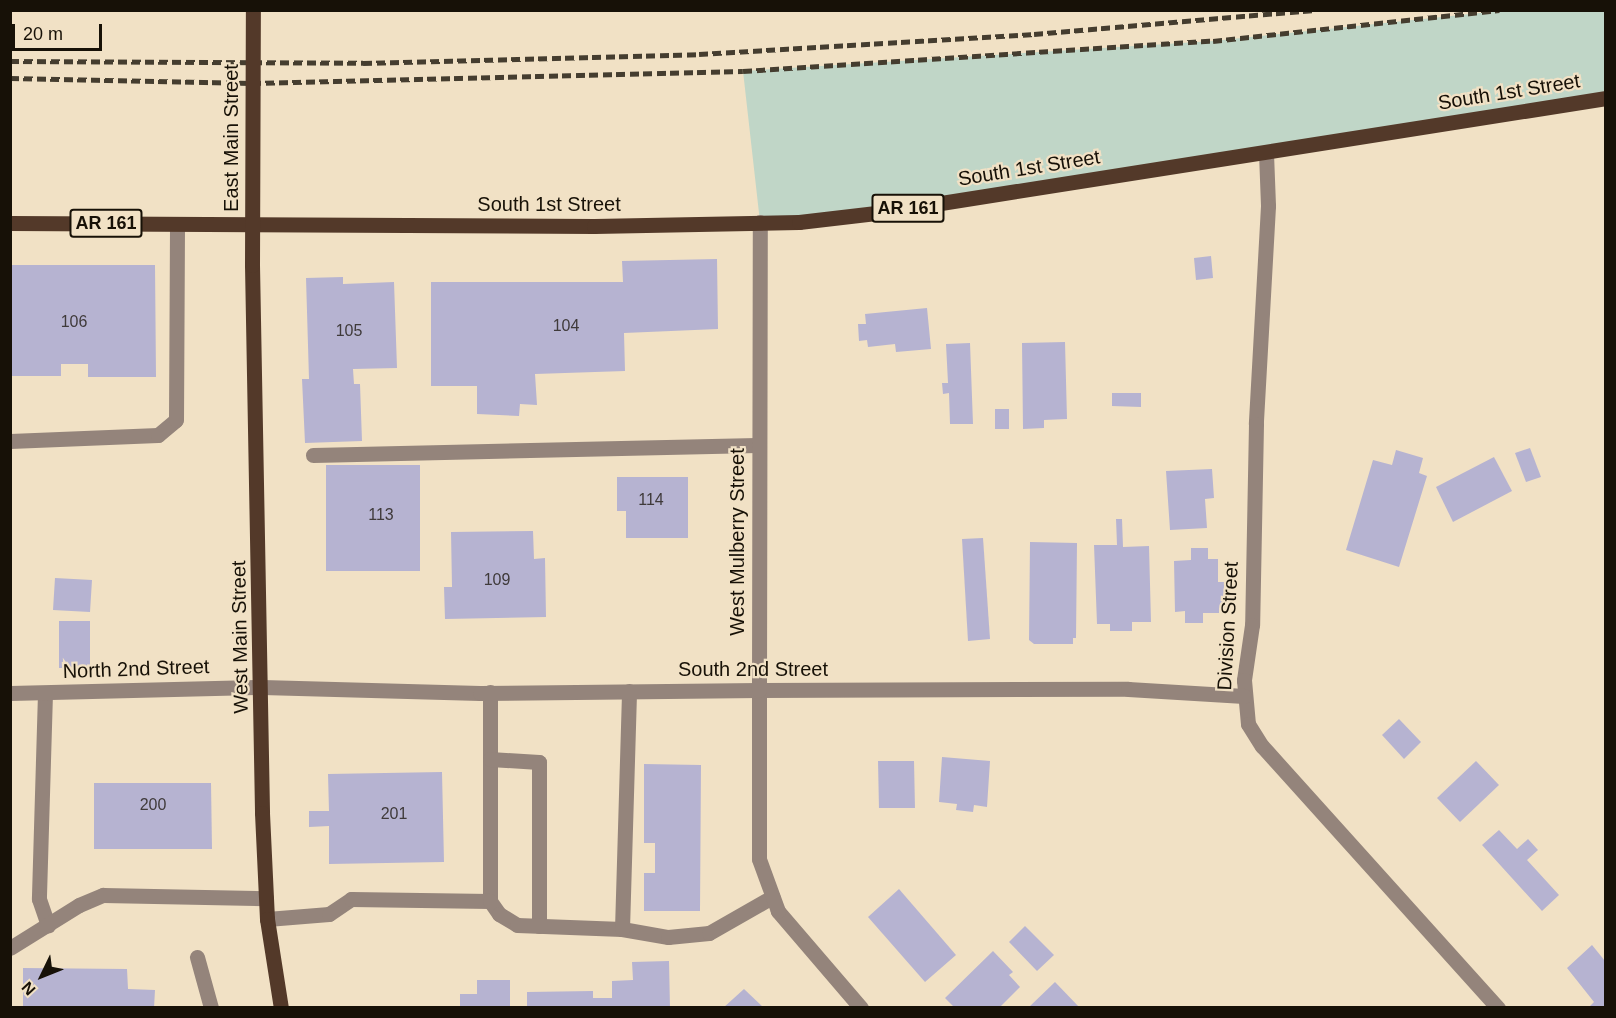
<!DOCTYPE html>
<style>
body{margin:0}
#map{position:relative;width:1616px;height:1018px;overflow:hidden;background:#f1e1c5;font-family:Arial,sans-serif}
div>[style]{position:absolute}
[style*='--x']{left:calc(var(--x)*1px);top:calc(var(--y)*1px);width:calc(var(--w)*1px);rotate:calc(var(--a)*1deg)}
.green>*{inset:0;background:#c0d6c7}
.building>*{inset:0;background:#b6b3d1}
.service>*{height:15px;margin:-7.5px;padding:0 7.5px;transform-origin:7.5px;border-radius:7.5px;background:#94847b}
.minor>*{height:15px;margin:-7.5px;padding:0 7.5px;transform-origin:7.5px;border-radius:7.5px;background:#94847b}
.tertiary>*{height:15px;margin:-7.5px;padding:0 7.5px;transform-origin:7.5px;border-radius:7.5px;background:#94847b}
.primary>*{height:15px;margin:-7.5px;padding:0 7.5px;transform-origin:7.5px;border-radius:7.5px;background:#533929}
.rail>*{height:4.5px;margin-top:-2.25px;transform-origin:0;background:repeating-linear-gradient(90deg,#453d2f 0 9px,transparent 0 13.5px)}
.primary-bridge>*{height:15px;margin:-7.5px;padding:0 7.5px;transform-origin:7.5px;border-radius:7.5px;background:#533929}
span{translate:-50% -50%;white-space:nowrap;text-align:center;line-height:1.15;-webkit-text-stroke:4.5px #f1e1c5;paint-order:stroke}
.number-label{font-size:16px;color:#3f3a3a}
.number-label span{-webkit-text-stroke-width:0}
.shield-label span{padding:2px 4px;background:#f1e1c5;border:2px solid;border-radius:4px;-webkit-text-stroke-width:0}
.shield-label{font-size:18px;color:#171107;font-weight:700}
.street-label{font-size:20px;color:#171107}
.frame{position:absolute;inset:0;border:12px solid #171107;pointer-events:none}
.north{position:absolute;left:12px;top:946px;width:60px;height:60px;-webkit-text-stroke:4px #f1e1c5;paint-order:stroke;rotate:227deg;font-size:16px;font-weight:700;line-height:24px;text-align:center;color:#171107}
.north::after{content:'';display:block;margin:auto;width:21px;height:27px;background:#171107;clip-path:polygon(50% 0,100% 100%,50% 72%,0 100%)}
.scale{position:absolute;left:12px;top:24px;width:90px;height:27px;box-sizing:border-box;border:3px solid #171107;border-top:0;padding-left:8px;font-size:18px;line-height:21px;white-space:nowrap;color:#171107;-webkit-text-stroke:4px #f1e1c5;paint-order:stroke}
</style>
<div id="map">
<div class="green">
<i style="clip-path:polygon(1499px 11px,1605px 11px,1605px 98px,1266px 153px,760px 222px,743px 71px,1213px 41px)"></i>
</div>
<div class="building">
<i style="clip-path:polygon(1211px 256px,1213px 278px,1196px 280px,1194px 258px)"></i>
<i style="clip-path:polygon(717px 259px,718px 329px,624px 333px,625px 371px,535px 374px,537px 405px,520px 404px,519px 416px,477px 414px,477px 386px,431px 386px,431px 282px,623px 282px,622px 261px)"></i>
<i style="clip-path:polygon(10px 265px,155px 265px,156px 377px,88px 377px,88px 364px,61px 364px,61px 376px,10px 376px)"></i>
<i style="clip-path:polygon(343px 277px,343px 284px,394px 282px,397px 368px,353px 369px,354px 384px,360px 384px,362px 441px,305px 443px,302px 379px,309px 379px,306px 278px)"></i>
<i style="clip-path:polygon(927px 308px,931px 349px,896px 352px,895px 344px,868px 347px,867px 340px,859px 341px,858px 324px,866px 324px,865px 314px)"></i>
<i style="clip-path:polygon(1065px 342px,1067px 419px,1044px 420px,1044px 428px,1023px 429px,1022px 343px)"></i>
<i style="clip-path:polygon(970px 343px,973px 424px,950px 424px,949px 393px,943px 394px,942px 383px,948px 383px,946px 344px)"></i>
<i style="clip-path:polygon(1112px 393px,1141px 393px,1141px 407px,1112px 406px)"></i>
<i style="clip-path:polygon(995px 409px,1009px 409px,1009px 429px,995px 429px)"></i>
<i style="clip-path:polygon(1530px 448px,1541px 477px,1526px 482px,1515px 453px)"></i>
<i style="clip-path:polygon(1396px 450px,1423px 458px,1419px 473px,1427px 476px,1399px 567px,1346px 550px,1373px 460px,1392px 465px)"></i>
<i style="clip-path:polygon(1494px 457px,1512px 491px,1453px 522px,1436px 487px)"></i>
<i style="clip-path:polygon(326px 465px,420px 465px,420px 571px,326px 571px)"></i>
<i style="clip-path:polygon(1212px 469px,1214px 498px,1205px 499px,1207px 528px,1170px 530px,1166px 471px)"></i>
<i style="clip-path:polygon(617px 477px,688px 477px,688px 538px,626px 538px,626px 511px,617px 511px)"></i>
<i style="clip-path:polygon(1116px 519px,1122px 519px,1123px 547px,1149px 546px,1151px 622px,1132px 622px,1132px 631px,1110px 631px,1110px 624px,1097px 624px,1094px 545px,1117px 545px)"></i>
<i style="clip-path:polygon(533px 531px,534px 559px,545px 558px,546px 617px,445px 619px,444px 587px,452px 587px,451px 532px)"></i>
<i style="clip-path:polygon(983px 538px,990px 639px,968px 641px,962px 539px)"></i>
<i style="clip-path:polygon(1030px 542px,1077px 543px,1076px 638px,1073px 638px,1073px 644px,1034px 644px,1029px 640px)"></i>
<i style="clip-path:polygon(1191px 548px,1208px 548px,1208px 559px,1218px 559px,1218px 582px,1224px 582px,1224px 608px,1219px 608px,1219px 613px,1203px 613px,1203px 623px,1185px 623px,1185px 611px,1175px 612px,1174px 561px,1191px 560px)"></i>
<i style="clip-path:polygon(55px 578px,92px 580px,90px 612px,53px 610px)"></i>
<i style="clip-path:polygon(59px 621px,90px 621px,90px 668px,59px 668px)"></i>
<i style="clip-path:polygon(1399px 719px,1421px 742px,1404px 759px,1382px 735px)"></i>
<i style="clip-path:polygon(942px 757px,990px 761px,987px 807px,974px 805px,973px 812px,956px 810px,957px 804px,939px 802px)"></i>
<i style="clip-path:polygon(878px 761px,914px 761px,915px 808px,879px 808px)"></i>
<i style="clip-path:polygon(1476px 761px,1499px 785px,1460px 822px,1437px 798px)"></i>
<i style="clip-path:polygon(644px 764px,701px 765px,700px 911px,644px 911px,644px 873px,655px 873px,655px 843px,644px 843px)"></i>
<i style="clip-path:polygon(442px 772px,444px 862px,329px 864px,329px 826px,309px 827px,309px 811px,329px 811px,328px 774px)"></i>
<i style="clip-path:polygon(94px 783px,211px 783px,212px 849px,94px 849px)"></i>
<i style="clip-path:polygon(1499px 830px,1517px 849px,1528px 839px,1538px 850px,1527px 860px,1559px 895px,1542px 911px,1482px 845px)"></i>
<i style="clip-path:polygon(899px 889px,956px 955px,925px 982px,868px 917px)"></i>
<i style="clip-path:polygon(1025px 926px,1054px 955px,1037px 971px,1009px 942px)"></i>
<i style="clip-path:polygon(1592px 945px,1605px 961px,1605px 1008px,1588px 1008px,1594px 1002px,1567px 968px)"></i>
<i style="clip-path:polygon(993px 951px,1013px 972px,1009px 975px,1020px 987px,999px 1008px,955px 1008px,945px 998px)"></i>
<i style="clip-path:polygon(669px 961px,670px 1008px,527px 1008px,527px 992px,593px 991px,593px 998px,612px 998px,612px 981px,633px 980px,632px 962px)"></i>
<i style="clip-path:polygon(23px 968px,127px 969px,128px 989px,155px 990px,154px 1008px,23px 1008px)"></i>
<i style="clip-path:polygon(477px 980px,510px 980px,510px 1008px,460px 1008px,460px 994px,477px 994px)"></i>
<i style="clip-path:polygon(1055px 982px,1080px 1008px,1028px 1008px)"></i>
<i style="clip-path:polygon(744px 989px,764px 1008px,723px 1008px)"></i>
</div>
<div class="service">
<i style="--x:10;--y:441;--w:148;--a:-2.3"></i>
<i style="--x:158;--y:435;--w:23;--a:-40"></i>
<i style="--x:176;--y:420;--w:196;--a:-89.7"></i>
<i style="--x:313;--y:455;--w:444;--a:-1.3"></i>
<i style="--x:490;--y:692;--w:209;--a:90"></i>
<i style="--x:45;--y:693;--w:206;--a:91.7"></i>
<i style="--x:39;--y:899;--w:28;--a:71"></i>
<i style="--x:490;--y:759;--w:49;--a:3.5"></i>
<i style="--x:539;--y:762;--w:164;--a:90"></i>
<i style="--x:267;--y:919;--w:62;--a:-4.6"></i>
<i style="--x:329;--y:914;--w:27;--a:-34"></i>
<i style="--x:351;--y:899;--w:139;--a:0.8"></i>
<i style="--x:490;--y:901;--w:16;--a:55"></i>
<i style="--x:499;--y:914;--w:21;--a:31"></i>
<i style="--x:517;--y:925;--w:105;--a:2.2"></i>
<i style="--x:622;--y:929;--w:47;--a:9.9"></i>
<i style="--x:668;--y:937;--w:41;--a:-5.6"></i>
<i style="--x:709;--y:933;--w:73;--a:-29.7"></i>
<i style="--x:622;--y:929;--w:238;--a:-88.3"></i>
<i style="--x:10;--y:948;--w:81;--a:-31.9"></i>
<i style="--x:79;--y:905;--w:26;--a:-23"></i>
<i style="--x:103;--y:895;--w:163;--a:1.1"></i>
<i style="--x:197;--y:957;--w:53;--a:74.6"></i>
</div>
<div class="minor">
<i style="--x:1266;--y:153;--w:53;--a:87.8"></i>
<i style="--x:1268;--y:206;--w:218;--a:93.2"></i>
<i style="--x:1256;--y:424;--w:201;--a:91.1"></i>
<i style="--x:1252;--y:625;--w:56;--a:98.3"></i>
<i style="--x:1244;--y:680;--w:44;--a:84.8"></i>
<i style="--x:1248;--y:724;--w:26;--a:58"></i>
<i style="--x:1262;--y:746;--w:353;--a:48"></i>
<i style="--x:10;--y:693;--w:252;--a:-1.4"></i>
<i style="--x:861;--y:1008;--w:128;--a:-130.6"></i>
<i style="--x:778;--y:911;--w:55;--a:-110.1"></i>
<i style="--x:759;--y:859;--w:169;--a:-90"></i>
<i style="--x:759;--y:690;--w:369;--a:-0.2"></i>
<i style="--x:1128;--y:689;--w:116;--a:3.5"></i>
</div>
<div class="tertiary">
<i style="--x:262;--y:687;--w:218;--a:1.6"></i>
<i style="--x:480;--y:693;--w:279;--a:-0.6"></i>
<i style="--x:759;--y:690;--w:468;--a:-89.9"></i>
</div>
<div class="primary">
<i style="--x:10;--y:223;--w:584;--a:0.29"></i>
<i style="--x:594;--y:226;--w:205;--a:-1.1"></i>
<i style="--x:799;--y:222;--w:86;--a:-6.7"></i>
<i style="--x:884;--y:212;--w:731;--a:-8.97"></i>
<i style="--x:252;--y:265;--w:548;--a:88.95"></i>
<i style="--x:262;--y:813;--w:106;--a:87.3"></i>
<i style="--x:267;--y:919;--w:90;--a:81.1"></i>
</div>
<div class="rail">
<i style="--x:10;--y:61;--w:353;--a:0.3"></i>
<i style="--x:363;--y:63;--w:336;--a:-1.5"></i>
<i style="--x:699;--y:54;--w:336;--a:-3.4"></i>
<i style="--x:1034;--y:34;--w:282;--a:-4.9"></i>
<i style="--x:10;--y:78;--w:242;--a:1.2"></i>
<i style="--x:252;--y:83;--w:491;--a:-1.4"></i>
<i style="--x:743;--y:71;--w:471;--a:-3.7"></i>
<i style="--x:1213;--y:41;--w:288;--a:-6.2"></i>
</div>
<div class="primary-bridge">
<i style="--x:252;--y:265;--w:255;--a:-89.8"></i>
</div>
<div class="number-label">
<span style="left:74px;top:322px">106</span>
<span style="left:566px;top:326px">104</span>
<span style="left:349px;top:331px">105</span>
<span style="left:651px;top:500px">114</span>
<span style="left:381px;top:515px">113</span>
<span style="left:497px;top:580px">109</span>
<span style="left:153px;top:805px">200</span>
<span style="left:394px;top:814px">201</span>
</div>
<div class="shield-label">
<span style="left:908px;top:208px">AR 161</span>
<span style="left:106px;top:223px">AR 161</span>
</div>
<div class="street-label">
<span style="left:1509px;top:92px;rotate:-9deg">South 1st Street</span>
<span style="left:231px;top:138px;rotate:-90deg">East Main Street</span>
<span style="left:1029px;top:168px;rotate:-9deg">South 1st Street</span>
<span style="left:549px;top:204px">South 1st Street</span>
<span style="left:737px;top:542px;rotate:-90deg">West Mulberry Street</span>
<span style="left:1228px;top:626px;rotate:-87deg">Division Street</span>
<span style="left:240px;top:637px;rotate:-91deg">West Main Street</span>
<span style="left:136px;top:669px;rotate:-2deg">North 2nd Street</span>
<span style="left:753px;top:669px">South 2nd Street</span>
</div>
<div class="frame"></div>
<div class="north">N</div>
<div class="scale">20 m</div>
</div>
